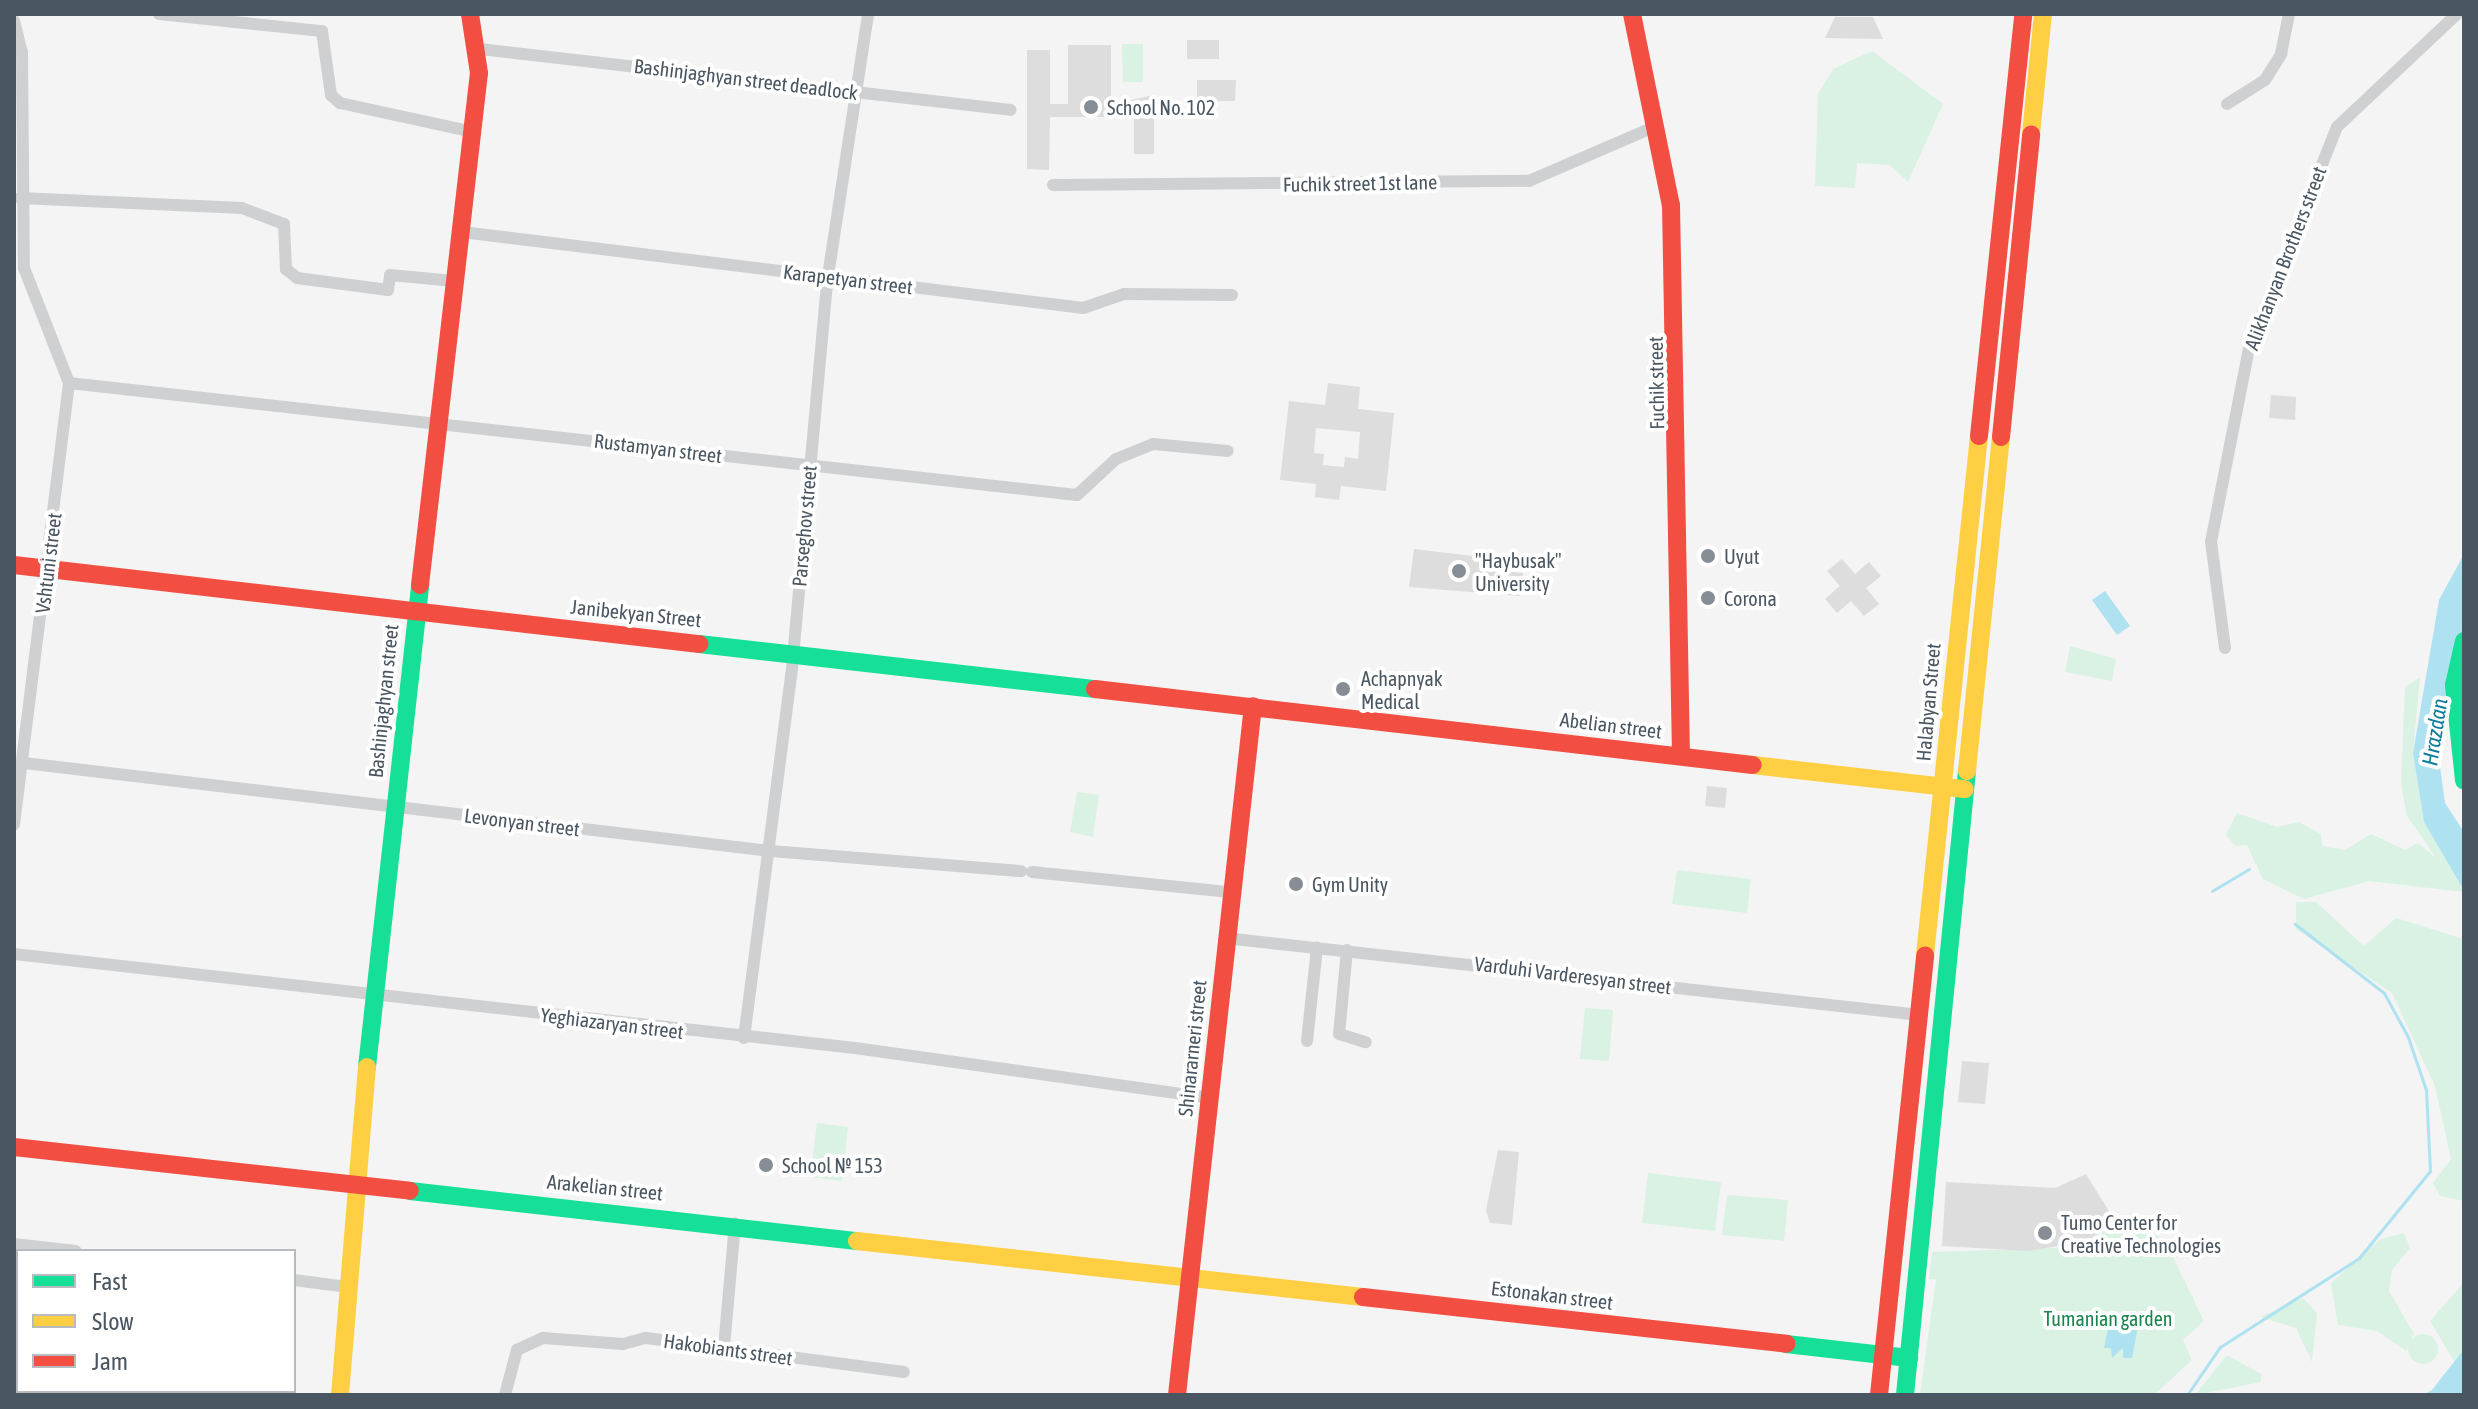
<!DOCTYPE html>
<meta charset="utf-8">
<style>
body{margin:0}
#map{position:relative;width:2478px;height:1409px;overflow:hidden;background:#f4f4f4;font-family:"Asap Condensed",sans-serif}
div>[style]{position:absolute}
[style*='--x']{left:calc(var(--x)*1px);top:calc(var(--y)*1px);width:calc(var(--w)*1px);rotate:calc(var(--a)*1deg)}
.green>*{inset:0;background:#d9f2e3}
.round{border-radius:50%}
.water>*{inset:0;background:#aee2f0}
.stream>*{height:3px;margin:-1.5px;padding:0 1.5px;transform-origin:1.5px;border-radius:1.5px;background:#aee2f0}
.building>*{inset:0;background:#ddddde}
.street>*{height:12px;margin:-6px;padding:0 6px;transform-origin:6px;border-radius:6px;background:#ced0d2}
.fast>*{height:18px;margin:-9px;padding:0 9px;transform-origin:9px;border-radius:9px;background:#16e098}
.slow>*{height:18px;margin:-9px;padding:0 9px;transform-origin:9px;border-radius:9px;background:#ffcf43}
.jam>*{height:18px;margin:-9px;padding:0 9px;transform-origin:9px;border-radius:9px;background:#f24e42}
.dots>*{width:22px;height:22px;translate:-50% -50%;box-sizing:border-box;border:4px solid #fff;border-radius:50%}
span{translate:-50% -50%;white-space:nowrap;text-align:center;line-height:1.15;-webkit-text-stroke:8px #fff;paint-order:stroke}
.street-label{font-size:20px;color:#4a5661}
.poi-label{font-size:20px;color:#4a5661}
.left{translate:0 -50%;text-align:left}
.park-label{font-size:20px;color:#17864f}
.water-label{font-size:22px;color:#0c7c9b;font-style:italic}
.frame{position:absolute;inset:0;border:16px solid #4a5661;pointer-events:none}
.legend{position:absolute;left:16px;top:1249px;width:280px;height:144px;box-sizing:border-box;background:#fff;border:2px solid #b7bbc0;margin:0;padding:10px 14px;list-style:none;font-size:24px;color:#4a5661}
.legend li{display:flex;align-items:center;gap:16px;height:40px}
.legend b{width:40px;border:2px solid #b7bbc0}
</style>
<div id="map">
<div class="green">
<i style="clip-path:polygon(1122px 44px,1143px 44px,1143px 82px,1123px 82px)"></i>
<i style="clip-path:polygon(1872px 51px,1943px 104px,1908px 182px,1890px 165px,1857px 163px,1855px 188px,1815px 186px,1818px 94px,1833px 69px)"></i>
<i style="clip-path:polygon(2070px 646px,2116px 659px,2112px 681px,2065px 672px)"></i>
<i style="clip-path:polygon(2420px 677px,2413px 753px,2424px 822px,2464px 892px,2369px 881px,2304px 899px,2263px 879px,2247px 845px,2235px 846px,2226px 834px,2237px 813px,2277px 827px,2299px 822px,2321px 834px,2322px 846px,2345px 850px,2371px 834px,2405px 850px,2418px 843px,2436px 858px,2407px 816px,2401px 785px,2405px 687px)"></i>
<i style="clip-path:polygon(1077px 792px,1099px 795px,1093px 837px,1070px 832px)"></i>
<i style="clip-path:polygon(1677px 870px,1751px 879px,1747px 913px,1672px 904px)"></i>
<i style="clip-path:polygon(2296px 902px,2316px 902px,2364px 946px,2396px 918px,2464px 939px,2464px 1201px,2440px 1196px,2433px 1183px,2451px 1159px,2435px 1086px,2392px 993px,2296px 929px)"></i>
<i style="clip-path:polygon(1585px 1008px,1613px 1010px,1609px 1061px,1580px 1059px)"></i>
<i style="clip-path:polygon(817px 1123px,848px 1127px,842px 1181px,810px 1177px)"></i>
<i style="clip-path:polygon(1648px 1173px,1721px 1182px,1715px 1231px,1642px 1223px)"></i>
<i style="clip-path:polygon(1727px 1195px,1788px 1200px,1784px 1241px,1722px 1235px)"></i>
<i style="clip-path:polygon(2134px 1212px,2168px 1247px,2204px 1321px,2183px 1340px,2192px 1360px,2154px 1395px,1920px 1395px,1936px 1279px,1929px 1279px,1932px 1252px,2055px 1248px,2084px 1242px)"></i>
<i style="clip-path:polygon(2404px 1233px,2410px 1248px,2392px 1270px,2389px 1291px,2414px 1334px,2406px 1351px,2377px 1331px,2338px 1325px,2331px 1283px,2381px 1239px)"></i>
<i style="clip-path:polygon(2464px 1282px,2464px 1349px,2454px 1361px,2430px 1321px)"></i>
<i style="clip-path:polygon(2303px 1298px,2317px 1313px,2312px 1362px,2296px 1328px,2260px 1317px)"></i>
<i class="round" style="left:2408px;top:1334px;width:30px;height:30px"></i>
<i style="clip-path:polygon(2227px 1355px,2261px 1374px,2261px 1382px,2195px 1395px)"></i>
</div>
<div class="water">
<i style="clip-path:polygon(2464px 554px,2464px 623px,2436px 738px,2445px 803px,2464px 832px,2464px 891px,2424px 822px,2413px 753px,2439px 600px)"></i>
<i style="clip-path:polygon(2105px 591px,2130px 626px,2117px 635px,2092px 600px)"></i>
<i style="clip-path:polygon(2110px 1318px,2118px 1318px,2119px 1328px,2130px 1318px,2130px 1327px,2138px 1327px,2132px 1358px,2123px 1358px,2123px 1348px,2112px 1358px,2111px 1348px,2104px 1348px)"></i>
<i style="clip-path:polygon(2464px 1349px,2464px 1395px,2423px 1395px,2432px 1390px)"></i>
</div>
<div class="stream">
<i style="--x:2212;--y:891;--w:43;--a:-30.7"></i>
<i style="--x:2187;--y:1395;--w:58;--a:-55.5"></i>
<i style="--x:2220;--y:1347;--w:165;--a:-32.6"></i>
<i style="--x:2359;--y:1258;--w:112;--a:-50.8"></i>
<i style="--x:2430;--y:1171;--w:81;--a:-92.8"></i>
<i style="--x:2426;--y:1090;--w:56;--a:-108.8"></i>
<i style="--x:2408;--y:1037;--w:50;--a:-118.6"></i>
<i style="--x:2384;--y:993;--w:113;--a:-142.2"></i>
</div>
<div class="building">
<i style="clip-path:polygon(1835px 17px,1873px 17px,1883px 39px,1825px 38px)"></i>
<i style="clip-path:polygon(1187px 40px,1219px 40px,1219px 59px,1187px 59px)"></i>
<i style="clip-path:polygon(1068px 45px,1111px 45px,1111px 104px,1154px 95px,1154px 154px,1134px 154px,1134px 117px,1050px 117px,1049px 170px,1027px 169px,1027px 50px,1050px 50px,1050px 104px,1068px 104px)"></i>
<i style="clip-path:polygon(1197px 80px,1236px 80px,1235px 101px,1197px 101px)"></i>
<i style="clip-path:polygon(evenodd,1328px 383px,1360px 387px,1358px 409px,1394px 413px,1386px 491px,1341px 486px,1339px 500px,1315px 497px,1316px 484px,1280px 480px,1289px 401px,1325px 405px,1328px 383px,1316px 428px,1360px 432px,1358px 459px,1345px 457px,1344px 467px,1323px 465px,1324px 454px,1314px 453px,1316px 428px)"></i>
<i style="clip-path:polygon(2271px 395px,2296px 397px,2295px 420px,2269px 418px)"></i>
<i style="clip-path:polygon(1414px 549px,1481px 557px,1480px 568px,1523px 573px,1520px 596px,1409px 587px)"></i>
<i style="clip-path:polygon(1842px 559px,1855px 574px,1869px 562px,1881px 576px,1866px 588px,1879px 604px,1864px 616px,1851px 601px,1837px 613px,1825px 599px,1840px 586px,1827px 571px)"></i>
<i style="clip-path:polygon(1707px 786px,1727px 788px,1725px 808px,1705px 806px)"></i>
<i style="clip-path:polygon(1962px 1061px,1989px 1063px,1985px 1104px,1958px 1102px)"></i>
<i style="clip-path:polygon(1498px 1150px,1519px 1152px,1512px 1225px,1490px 1223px,1486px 1210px)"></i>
<i style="clip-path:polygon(2086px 1174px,2117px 1224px,2084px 1242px,2028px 1251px,1942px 1246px,1946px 1182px,2055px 1188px)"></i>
</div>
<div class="street">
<i style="--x:159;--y:14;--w:164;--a:6"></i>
<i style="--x:322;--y:31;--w:65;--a:82"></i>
<i style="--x:331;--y:95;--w:12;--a:42"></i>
<i style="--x:340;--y:103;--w:136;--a:12.3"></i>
<i style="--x:14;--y:21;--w:32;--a:76"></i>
<i style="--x:22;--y:52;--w:216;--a:89.5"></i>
<i style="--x:24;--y:268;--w:123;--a:68.6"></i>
<i style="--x:69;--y:383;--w:445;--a:97.1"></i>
<i style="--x:480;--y:49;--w:534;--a:6.55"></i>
<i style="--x:2227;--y:104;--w:45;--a:-32.3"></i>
<i style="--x:2265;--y:80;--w:31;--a:-58"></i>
<i style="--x:2281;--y:54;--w:41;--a:-78.7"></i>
<i style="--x:1053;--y:185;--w:476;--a:-0.5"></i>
<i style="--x:1529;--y:181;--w:138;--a:-23.4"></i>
<i style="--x:20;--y:198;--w:222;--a:2.6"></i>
<i style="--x:242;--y:208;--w:45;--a:20.9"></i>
<i style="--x:284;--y:224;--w:45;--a:87.5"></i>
<i style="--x:286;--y:269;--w:14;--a:39"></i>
<i style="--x:297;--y:278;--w:92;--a:7.5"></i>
<i style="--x:388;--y:290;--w:15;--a:-82"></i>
<i style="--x:390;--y:275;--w:65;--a:5.3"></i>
<i style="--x:462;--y:232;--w:626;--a:6.98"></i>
<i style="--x:1083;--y:308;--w:43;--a:-18.9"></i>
<i style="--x:1124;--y:294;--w:108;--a:0.5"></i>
<i style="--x:69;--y:383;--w:1014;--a:6.34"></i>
<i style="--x:1077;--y:495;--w:53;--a:-42.7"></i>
<i style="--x:1116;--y:459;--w:40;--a:-22"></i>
<i style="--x:1153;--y:444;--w:75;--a:5.3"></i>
<i style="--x:2225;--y:648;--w:107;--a:-97.5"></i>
<i style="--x:2211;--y:542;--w:198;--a:-78.9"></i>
<i style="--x:2249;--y:348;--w:238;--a:-68.3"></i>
<i style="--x:2337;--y:127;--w:165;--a:-43.3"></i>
<i style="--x:24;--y:763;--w:752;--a:6.72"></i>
<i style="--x:771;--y:851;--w:251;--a:4.6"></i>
<i style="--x:1032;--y:872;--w:199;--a:5.8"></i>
<i style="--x:1225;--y:938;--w:699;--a:6.32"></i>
<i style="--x:1347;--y:950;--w:84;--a:95.4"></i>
<i style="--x:1339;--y:1034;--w:28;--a:17"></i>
<i style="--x:14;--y:954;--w:846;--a:6.38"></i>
<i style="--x:855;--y:1048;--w:358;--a:8"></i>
<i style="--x:744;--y:1038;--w:373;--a:-82.6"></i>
<i style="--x:792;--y:668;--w:394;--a:-84.8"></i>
<i style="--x:828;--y:276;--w:265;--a:-81.3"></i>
<i style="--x:1307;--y:1041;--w:94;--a:-83.9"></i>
<i style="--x:14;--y:1244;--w:62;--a:6.4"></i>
<i style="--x:294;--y:1280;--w:53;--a:7.5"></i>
<i style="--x:724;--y:1347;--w:124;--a:-84.9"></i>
<i style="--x:147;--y:1391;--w:4;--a:90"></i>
<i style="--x:505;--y:1395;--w:47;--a:-75.1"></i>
<i style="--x:517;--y:1350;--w:29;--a:-25"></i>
<i style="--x:543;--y:1338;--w:80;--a:4.3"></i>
<i style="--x:623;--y:1344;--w:24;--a:-15"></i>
<i style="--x:646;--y:1338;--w:260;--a:7.5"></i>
</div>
<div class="fast">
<i style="--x:2464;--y:641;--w:45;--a:102.8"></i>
<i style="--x:2454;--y:685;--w:96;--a:84"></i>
<i style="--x:699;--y:644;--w:399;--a:6.5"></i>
<i style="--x:367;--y:1067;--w:485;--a:-83.7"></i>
<i style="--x:410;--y:1191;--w:450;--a:6.4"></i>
<i style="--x:1786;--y:1344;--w:124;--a:6.5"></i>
<i style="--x:1905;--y:1395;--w:627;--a:-84.33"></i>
</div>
<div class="slow">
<i style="--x:2031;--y:134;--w:121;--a:-84.3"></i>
<i style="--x:1753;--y:765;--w:213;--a:6.5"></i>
<i style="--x:1967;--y:771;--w:336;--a:-84.2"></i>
<i style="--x:1925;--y:955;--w:522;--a:-84.06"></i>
<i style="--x:857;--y:1241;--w:509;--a:6.32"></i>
<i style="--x:340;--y:1395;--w:329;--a:-85.3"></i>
</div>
<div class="jam">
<i style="--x:1632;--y:14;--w:195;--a:78.5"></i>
<i style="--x:1671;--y:205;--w:551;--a:88.96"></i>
<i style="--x:1979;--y:436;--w:424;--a:-84"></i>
<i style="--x:2001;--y:437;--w:304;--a:-84.3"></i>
<i style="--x:14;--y:565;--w:690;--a:6.58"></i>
<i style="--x:420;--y:585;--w:515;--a:-83.43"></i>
<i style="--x:479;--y:73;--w:60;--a:-98.7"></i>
<i style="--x:1095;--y:689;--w:662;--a:6.59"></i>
<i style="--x:14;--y:1147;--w:398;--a:6.3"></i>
<i style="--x:1363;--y:1297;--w:426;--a:6.3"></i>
<i style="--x:1177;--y:1395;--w:693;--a:-83.71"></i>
<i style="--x:1879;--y:1395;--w:442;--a:-84"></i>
</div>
<div class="dots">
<i style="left:1091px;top:107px;background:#868d94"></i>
<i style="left:1708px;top:556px;background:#868d94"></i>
<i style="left:1459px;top:571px;background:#868d94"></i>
<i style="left:1708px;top:598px;background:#868d94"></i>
<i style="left:1343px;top:689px;background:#868d94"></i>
<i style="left:1296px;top:884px;background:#868d94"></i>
<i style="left:766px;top:1165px;background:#868d94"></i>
<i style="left:2045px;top:1233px;background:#868d94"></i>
</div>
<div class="street-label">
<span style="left:746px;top:79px;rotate:7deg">Bashinjaghyan street deadlock</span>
<span style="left:1360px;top:183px;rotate:-1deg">Fuchik street 1st lane</span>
<span style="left:2285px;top:258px;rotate:-69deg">Alikhanyan Brothers street</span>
<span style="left:848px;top:279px;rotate:7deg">Karapetyan street</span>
<span style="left:1656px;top:383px;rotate:-91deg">Fuchik street</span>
<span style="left:658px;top:448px;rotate:7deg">Rustamyan street</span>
<span style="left:804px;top:526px;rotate:-85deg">Parseghov street</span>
<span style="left:48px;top:563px;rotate:-83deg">Vshtuni street</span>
<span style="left:636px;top:613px;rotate:6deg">Janibekyan Street</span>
<span style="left:383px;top:701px;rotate:-84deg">Bashinjaghyan street</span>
<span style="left:1928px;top:702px;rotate:-85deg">Halabyan Street</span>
<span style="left:1611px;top:725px;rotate:7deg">Abelian street</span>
<span style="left:522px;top:822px;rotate:7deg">Levonyan street</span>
<span style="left:1573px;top:975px;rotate:7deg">Varduhi Varderesyan street</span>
<span style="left:612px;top:1023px;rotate:7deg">Yeghiazaryan street</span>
<span style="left:1192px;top:1048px;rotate:-84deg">Shinararneri street</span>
<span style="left:605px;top:1187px;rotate:6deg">Arakelian street</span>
<span style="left:1552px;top:1295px;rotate:7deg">Estonakan street</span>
<span style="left:728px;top:1349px;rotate:8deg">Hakobiants street</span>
</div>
<div class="poi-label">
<span class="left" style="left:1107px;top:107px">School No. 102</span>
<span class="left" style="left:1724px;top:556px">Uyut</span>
<span class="left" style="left:1475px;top:572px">"Haybusak"<br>University</span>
<span class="left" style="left:1724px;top:598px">Corona</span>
<span class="left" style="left:1361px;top:690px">Achapnyak<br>Medical</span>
<span class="left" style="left:1312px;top:884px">Gym Unity</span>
<span class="left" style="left:782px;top:1165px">School № 153</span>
<span class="left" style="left:2061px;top:1234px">Tumo Center for<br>Creative Technologies</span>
</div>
<div class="park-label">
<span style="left:2108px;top:1318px">Tumanian garden</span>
</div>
<div class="water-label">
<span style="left:2435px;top:732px;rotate:-81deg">Hrazdan</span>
</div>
<div class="frame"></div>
<ul class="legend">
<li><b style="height:10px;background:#16e098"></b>Fast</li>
<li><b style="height:10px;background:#ffcf43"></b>Slow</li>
<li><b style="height:10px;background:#f24e42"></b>Jam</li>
</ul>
</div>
